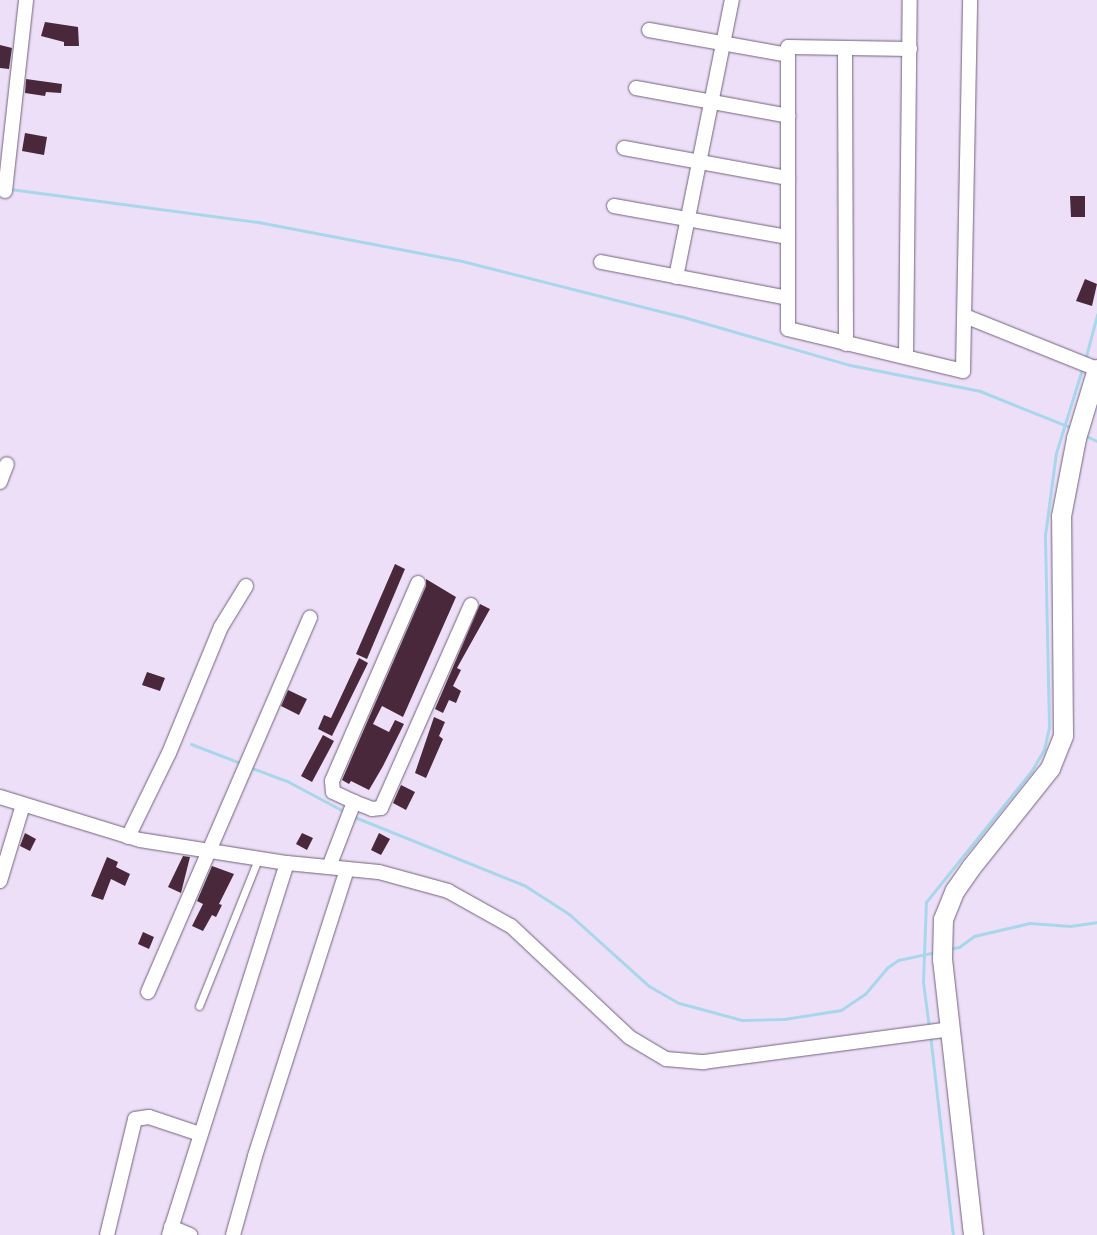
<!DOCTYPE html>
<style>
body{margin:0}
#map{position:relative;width:1097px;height:1235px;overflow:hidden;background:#eedff9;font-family:"Source Serif 4",serif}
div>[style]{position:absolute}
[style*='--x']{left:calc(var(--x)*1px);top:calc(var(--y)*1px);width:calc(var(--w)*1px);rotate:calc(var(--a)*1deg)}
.stream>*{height:3px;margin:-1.5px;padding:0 1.5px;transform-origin:1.5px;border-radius:1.5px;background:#a8d7eb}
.building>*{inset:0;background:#49283c}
.roads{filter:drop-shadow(0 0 1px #70637a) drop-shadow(0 0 1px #70637a)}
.lane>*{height:7px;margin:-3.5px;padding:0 3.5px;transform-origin:3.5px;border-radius:3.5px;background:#fff}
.street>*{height:14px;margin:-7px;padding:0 7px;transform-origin:7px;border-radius:7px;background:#fff}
.secondary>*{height:19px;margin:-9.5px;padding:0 9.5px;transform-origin:9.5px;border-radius:9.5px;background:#fff}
span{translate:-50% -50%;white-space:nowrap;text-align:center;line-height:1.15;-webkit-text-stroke:5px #fff;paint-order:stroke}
</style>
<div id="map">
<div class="stream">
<i style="--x:10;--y:189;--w:250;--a:7.6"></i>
<i style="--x:258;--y:222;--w:208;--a:10.8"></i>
<i style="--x:462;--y:261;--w:225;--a:14.2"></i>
<i style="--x:680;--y:316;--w:177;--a:16.1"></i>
<i style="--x:850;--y:365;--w:133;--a:11.3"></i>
<i style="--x:980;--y:391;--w:99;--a:21.9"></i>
<i style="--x:1085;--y:360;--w:47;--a:-75.1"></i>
<i style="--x:1084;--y:435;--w:14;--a:25"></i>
<i style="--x:191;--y:744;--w:56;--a:21"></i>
<i style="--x:249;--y:767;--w:40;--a:20.2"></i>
<i style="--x:287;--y:781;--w:68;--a:28.1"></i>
<i style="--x:352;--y:816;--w:185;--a:21.9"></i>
<i style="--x:524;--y:885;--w:54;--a:32.8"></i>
<i style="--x:569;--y:914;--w:108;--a:42"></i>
<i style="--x:649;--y:986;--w:34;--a:30"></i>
<i style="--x:679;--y:1003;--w:65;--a:15.1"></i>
<i style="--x:742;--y:1020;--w:42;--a:-1.4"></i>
<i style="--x:784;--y:1019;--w:58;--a:-9"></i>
<i style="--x:841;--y:1010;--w:29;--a:-34"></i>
<i style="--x:865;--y:994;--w:35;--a:-50"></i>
<i style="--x:888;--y:967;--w:12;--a:-35"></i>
<i style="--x:898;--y:960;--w:38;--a:-12"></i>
<i style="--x:949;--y:949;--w:10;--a:-11"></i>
<i style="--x:959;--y:947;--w:19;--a:-36"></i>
<i style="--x:974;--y:936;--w:57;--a:-13.1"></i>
<i style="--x:1030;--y:923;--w:40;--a:4.3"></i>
<i style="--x:1070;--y:926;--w:27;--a:-8"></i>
<i style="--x:929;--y:1028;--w:46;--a:-97.4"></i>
<i style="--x:923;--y:982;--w:80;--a:-87.9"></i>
<i style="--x:926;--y:902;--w:169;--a:-51.2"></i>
<i style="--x:1032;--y:770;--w:24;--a:-60"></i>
<i style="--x:1044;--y:749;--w:22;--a:-77"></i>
<i style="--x:1049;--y:728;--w:193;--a:-91.2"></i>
<i style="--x:1045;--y:535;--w:83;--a:-82.4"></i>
<i style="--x:1056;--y:453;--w:91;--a:-72.8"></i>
<i style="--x:930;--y:1034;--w:202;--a:83.5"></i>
</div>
<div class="building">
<i style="clip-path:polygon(45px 22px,78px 27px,79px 46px,64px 46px,64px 42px,41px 36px)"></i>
<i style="clip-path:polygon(0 45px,12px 48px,9px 69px,0 68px)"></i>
<i style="clip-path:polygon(26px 79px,62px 84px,61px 93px,46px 92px,45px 96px,25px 93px)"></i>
<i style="clip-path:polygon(25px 133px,47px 137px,44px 155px,22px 151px)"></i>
<i style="clip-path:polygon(1070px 196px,1085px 196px,1085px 217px,1071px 217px)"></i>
<i style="clip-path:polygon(1085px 279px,1097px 284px,1092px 306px,1076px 301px)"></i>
<i style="clip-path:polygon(395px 564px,405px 569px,367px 659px,356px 654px)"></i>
<i style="clip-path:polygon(426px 579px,456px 597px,403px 717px,382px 706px,373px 724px,389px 732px,395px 720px,404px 724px,383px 766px,369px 790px,351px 781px,349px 784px,342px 780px,426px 586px)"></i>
<i style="clip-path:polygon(480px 604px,490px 609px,457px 668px,461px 670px,453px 686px,461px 691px,456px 703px,449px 700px,443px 713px,435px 709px)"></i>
<i style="clip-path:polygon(359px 658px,368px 663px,332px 736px,318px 729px,324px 715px,331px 718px)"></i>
<i style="clip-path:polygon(147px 672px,165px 678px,160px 691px,142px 685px)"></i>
<i style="clip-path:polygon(288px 690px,307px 699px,299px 715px,281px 706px)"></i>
<i style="clip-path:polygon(434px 717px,445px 722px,439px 736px,443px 739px,426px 778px,415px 773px)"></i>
<i style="clip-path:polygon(323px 735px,334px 741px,312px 782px,301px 776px)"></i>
<i style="clip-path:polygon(401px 785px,415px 792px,406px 810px,393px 803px)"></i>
<i style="clip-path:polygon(25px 833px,36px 839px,30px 851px,20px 846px)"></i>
<i style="clip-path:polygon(302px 833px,313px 838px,307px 850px,296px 844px)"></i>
<i style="clip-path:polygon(379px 833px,390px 839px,381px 855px,371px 850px)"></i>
<i style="clip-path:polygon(183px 856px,190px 857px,181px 893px,168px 887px)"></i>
<i style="clip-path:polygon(107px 857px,118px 862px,116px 867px,130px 874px,125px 886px,111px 879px,103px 900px,91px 896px)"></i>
<i style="clip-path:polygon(212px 866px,234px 874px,219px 904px,222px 905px,216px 917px,212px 915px,203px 931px,192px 926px,203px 904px,197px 901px)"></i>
<i style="clip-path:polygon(143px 932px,154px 937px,149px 949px,138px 944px)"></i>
</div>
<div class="roads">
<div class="lane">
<i style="--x:199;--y:1006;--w:158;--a:-68.1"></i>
</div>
<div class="street">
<i style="--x:649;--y:30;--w:141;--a:10.2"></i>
<i style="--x:910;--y:49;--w:122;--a:-179.1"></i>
<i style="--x:788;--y:47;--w:282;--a:90"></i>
<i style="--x:788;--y:329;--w:180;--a:13.5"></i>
<i style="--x:963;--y:371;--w:371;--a:-88.9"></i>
<i style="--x:845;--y:50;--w:294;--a:89.8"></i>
<i style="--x:636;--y:88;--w:155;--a:10.4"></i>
<i style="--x:624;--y:148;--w:167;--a:10.4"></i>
<i style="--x:5;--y:191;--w:192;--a:-83.7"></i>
<i style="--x:614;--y:206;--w:177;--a:10.1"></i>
<i style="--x:601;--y:262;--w:190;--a:10.9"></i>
<i style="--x:676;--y:277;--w:283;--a:-78.6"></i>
<i style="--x:965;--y:316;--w:142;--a:21.9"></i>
<i style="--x:906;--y:355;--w:355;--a:-89.4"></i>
<i style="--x:0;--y:482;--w:19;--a:-69"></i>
<i style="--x:418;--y:583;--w:216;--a:113.5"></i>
<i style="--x:332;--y:781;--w:11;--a:85"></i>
<i style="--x:333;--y:792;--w:23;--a:25"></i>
<i style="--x:354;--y:802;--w:19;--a:21"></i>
<i style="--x:372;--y:809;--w:9;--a:-6"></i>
<i style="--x:381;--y:808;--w:222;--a:-66.1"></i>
<i style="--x:0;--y:797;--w:146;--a:17.1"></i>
<i style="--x:140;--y:840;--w:149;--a:8.9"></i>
<i style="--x:287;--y:863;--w:92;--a:5.6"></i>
<i style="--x:379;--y:872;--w:72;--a:15.4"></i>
<i style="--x:448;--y:891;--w:72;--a:29.1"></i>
<i style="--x:511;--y:926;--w:162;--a:43.2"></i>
<i style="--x:629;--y:1037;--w:43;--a:30.7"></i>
<i style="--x:666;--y:1059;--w:38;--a:5"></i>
<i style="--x:704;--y:1062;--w:248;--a:-7.6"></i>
<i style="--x:128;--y:837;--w:93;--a:-64"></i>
<i style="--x:169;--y:753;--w:136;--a:-67.6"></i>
<i style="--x:221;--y:627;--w:48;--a:-58.6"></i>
<i style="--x:329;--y:867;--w:70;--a:-69"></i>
<i style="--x:0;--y:881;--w:79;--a:-73.2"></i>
<i style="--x:148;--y:992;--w:408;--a:-66.6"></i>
<i style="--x:171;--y:1227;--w:21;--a:23"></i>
<i style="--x:107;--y:1235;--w:119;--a:-76.4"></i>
<i style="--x:135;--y:1119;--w:14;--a:-8"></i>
<i style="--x:149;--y:1117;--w:54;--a:18.4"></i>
<i style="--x:169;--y:1235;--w:390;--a:-72.4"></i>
<i style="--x:233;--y:1235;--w:82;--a:-74.4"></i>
<i style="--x:255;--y:1156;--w:301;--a:-72.2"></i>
</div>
<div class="secondary">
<i style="--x:973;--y:1235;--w:278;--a:-96.4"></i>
<i style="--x:942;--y:959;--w:40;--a:-88.6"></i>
<i style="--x:943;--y:919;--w:31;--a:-68"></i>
<i style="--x:955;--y:890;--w:28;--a:-55"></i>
<i style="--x:971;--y:867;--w:127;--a:-51.4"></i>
<i style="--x:1050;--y:768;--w:35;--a:-68"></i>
<i style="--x:1063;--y:735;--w:219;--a:-90.5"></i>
<i style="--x:1061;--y:516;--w:79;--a:-79.1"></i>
<i style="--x:1076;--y:438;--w:72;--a:-73.1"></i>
</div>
</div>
</div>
